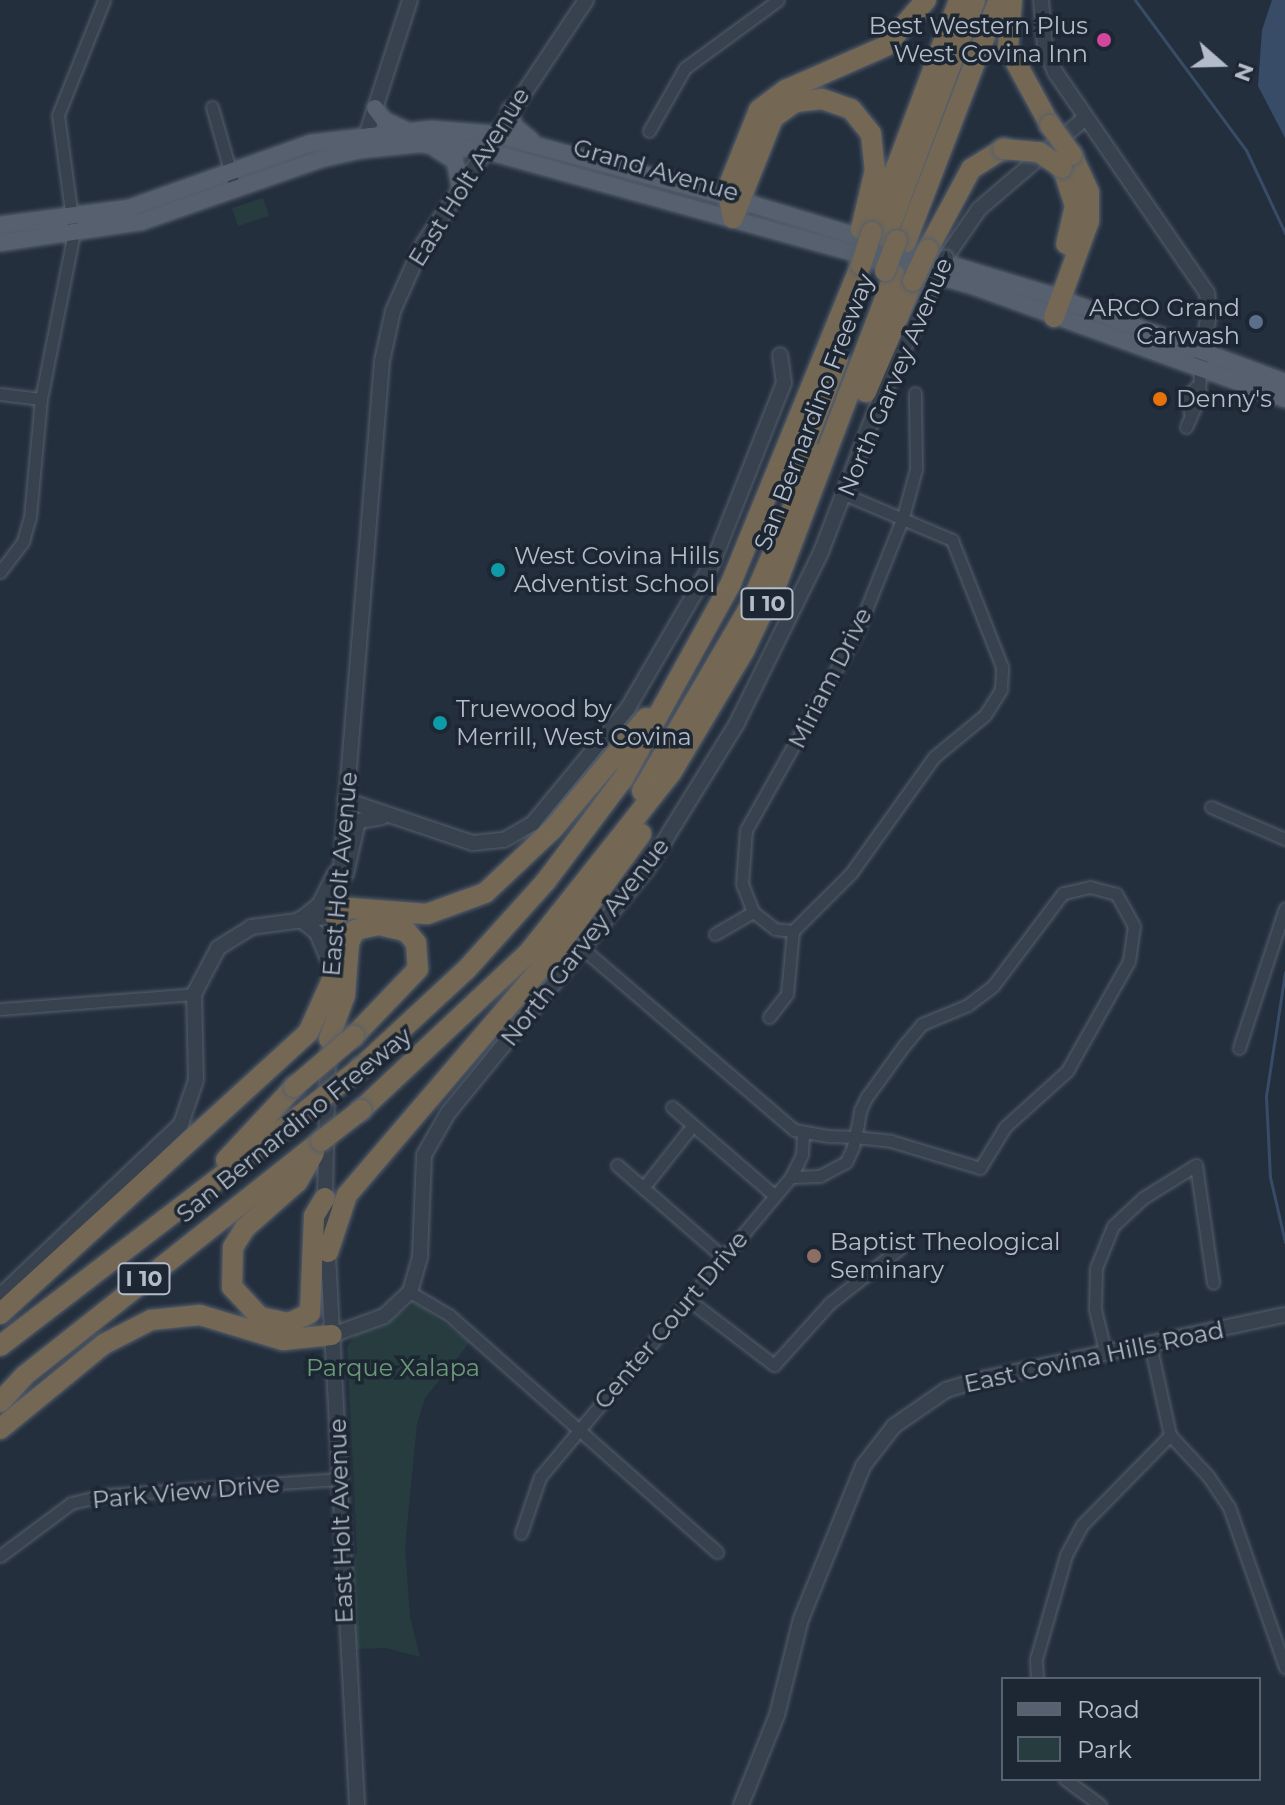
<!DOCTYPE html>
<style>
body{margin:0}
#map{position:relative;width:1285px;height:1805px;overflow:hidden;background:#242f3e;font-family:Montserrat,sans-serif}
div>[style]{position:absolute}
[style*='--x']{left:calc(var(--x)*1px);top:calc(var(--y)*1px);width:calc(var(--w)*1px);rotate:calc(var(--a)*1deg)}
.green>*{inset:0;background:#263c3f}
.water>*{inset:0;background:#394c67}
.stream>*{height:3px;margin:-1.5px;padding:0 1.5px;transform-origin:1.5px;border-radius:1.5px;background:#394c67}
.roads{filter:drop-shadow(0 0 2px #565f6c) drop-shadow(0 0 2px #565f6c)}
.minor>*{height:11px;margin:-5.5px;padding:0 5.5px;transform-origin:5.5px;border-radius:5.5px;background:#38414e}
.tertiary>*{height:14px;margin:-7px;padding:0 7px;transform-origin:7px;border-radius:7px;background:#38414e}
.primary>*{height:16px;margin:-8px;padding:0 8px;transform-origin:8px;border-radius:8px;background:#56606e}
.motorway>*{height:20px;margin:-10px;padding:0 10px;transform-origin:10px;border-radius:10px;background:#746855}
.bridges{filter:drop-shadow(0 0 2px #565f6c) drop-shadow(0 0 2px #565f6c)}
.tertiary-bridge>*{height:14px;margin:-7px;padding:0 7px;transform-origin:7px;border-radius:7px;background:#38414e}
.motorway-bridge>*{height:20px;margin:-10px;padding:0 10px;transform-origin:10px;border-radius:10px;background:#746855}
.dots>*{width:22px;height:22px;translate:-50% -50%;box-sizing:border-box;border:4px solid #1d2633;border-radius:50%}
span{translate:-50% -50%;white-space:nowrap;text-align:center;line-height:1.15;-webkit-text-stroke:7px #1d2633;paint-order:stroke}
.shield-label span{padding:2px 6px;background:#1d2633;border:2px solid;border-radius:6px;-webkit-text-stroke-width:0}
.shield-label{font-size:22px;color:#b4bcc9;font-weight:700}
.poi-label{font-size:24px;color:#b4bcc9}
.right{translate:-100% -50%;text-align:right}
.left{translate:0 -50%;text-align:left}
.street-label{font-size:24px;color:#b4bcc9}
.park-label{font-size:24px;color:#6b9a76}
.legend{position:absolute;left:1001px;top:1677px;width:260px;height:104px;box-sizing:border-box;background:#1d2633;border:2px solid #59626f;margin:0;padding:10px 14px;list-style:none;font-size:24px;color:#b4bcc9}
.legend li{display:flex;align-items:center;gap:16px;height:40px}
.legend b{width:40px;border:2px solid #59626f}
.north{position:absolute;left:1181px;top:24px;width:80px;height:80px;-webkit-text-stroke:6px #1d2633;paint-order:stroke;rotate:110deg;font-size:22px;font-weight:700;line-height:32px;text-align:center;color:#b4bcc9}
.north::after{content:'';display:block;margin:auto;width:28px;height:36px;background:#b4bcc9;clip-path:polygon(50% 0,100% 100%,50% 72%,0 100%)}
</style>
<div id="map">
<div class="green">
<i style="clip-path:polygon(263px 198px,269px 216px,238px 226px,232px 208px)"></i>
<i style="clip-path:polygon(416px 1303px,470px 1342px,425px 1398px,417px 1424px,405px 1547px,410px 1617px,420px 1657px,386px 1648px,355px 1649px,352px 1570px,357px 1552px,347px 1347px,355px 1335px,383px 1325px)"></i>
</div>
<div class="water">
<i style="clip-path:polygon(1272px 0,1285px 0,1285px 138px,1258px 86px,1262px 30px)"></i>
</div>
<div class="stream">
<i style="--x:1135;--y:0;--w:187;--a:53.5"></i>
<i style="--x:1246;--y:150;--w:92;--a:64.8"></i>
<i style="--x:1285;--y:972;--w:125;--a:98.7"></i>
<i style="--x:1266;--y:1096;--w:81;--a:87.2"></i>
<i style="--x:1270;--y:1177;--w:67;--a:77"></i>
</div>
<div class="roads">
<div class="minor">
<i style="--x:212;--y:107;--w:84;--a:74.1"></i>
<i style="--x:649;--y:131;--w:73;--a:-60.3"></i>
<i style="--x:685;--y:68;--w:115;--a:-36.2"></i>
<i style="--x:0;--y:394;--w:41;--a:7"></i>
<i style="--x:1190;--y:413;--w:18;--a:-96"></i>
<i style="--x:1188;--y:395;--w:11;--a:-45"></i>
<i style="--x:1186;--y:427;--w:32;--a:-66"></i>
<i style="--x:1199;--y:398;--w:29;--a:-88"></i>
<i style="--x:0;--y:572;--w:39;--a:-53"></i>
<i style="--x:23;--y:541;--w:25;--a:-74"></i>
<i style="--x:30;--y:517;--w:119;--a:-84.7"></i>
<i style="--x:41;--y:399;--w:169;--a:-78.8"></i>
<i style="--x:74;--y:233;--w:119;--a:-97.7"></i>
<i style="--x:58;--y:115;--w:124;--a:-68.2"></i>
<i style="--x:1211;--y:807;--w:81;--a:23.4"></i>
<i style="--x:793;--y:931;--w:18;--a:-174"></i>
<i style="--x:775;--y:929;--w:28;--a:-142"></i>
<i style="--x:753;--y:912;--w:30;--a:-111"></i>
<i style="--x:742;--y:884;--w:54;--a:-85.8"></i>
<i style="--x:746;--y:830;--w:227;--a:-60.7"></i>
<i style="--x:857;--y:632;--w:124;--a:-68.2"></i>
<i style="--x:903;--y:517;--w:50;--a:-74.8"></i>
<i style="--x:916;--y:469;--w:76;--a:-90.8"></i>
<i style="--x:715;--y:934;--w:44;--a:-30.1"></i>
<i style="--x:583;--y:949;--w:278;--a:40.6"></i>
<i style="--x:794;--y:1130;--w:36;--a:10"></i>
<i style="--x:829;--y:1136;--w:26;--a:2"></i>
<i style="--x:855;--y:1137;--w:36;--a:6"></i>
<i style="--x:891;--y:1141;--w:93;--a:16.9"></i>
<i style="--x:980;--y:1168;--w:48;--a:-58.6"></i>
<i style="--x:1005;--y:1127;--w:84;--a:-42.1"></i>
<i style="--x:1067;--y:1071;--w:126;--a:-60.6"></i>
<i style="--x:1129;--y:961;--w:35;--a:-82"></i>
<i style="--x:1134;--y:926;--w:37;--a:-119"></i>
<i style="--x:1116;--y:894;--w:27;--a:-165"></i>
<i style="--x:1090;--y:887;--w:28;--a:167"></i>
<i style="--x:1063;--y:893;--w:116;--a:127"></i>
<i style="--x:993;--y:986;--w:31;--a:143"></i>
<i style="--x:968;--y:1005;--w:50;--a:157.6"></i>
<i style="--x:922;--y:1024;--w:26;--a:130"></i>
<i style="--x:905;--y:1044;--w:67;--a:125.8"></i>
<i style="--x:866;--y:1098;--w:14;--a:115"></i>
<i style="--x:860;--y:1111;--w:13;--a:99"></i>
<i style="--x:858;--y:1124;--w:13;--a:103"></i>
<i style="--x:855;--y:1137;--w:10;--a:101"></i>
<i style="--x:853;--y:1147;--w:17;--a:115"></i>
<i style="--x:846;--y:1162;--w:30;--a:152"></i>
<i style="--x:820;--y:1176;--w:29;--a:178"></i>
<i style="--x:0;--y:1009;--w:195;--a:-4.4"></i>
<i style="--x:769;--y:1017;--w:29;--a:-52"></i>
<i style="--x:787;--y:994;--w:63;--a:-84.6"></i>
<i style="--x:793;--y:931;--w:82;--a:-45"></i>
<i style="--x:851;--y:873;--w:143;--a:-54.4"></i>
<i style="--x:934;--y:757;--w:66;--a:-39.5"></i>
<i style="--x:985;--y:715;--w:31;--a:-58"></i>
<i style="--x:1001;--y:689;--w:22;--a:-87"></i>
<i style="--x:1002;--y:667;--w:136;--a:-111.5"></i>
<i style="--x:952;--y:540;--w:117;--a:-156.9"></i>
<i style="--x:1239;--y:1048;--w:147;--a:-71.8"></i>
<i style="--x:672;--y:1107;--w:135;--a:40.8"></i>
<i style="--x:617;--y:1165;--w:142;--a:41"></i>
<i style="--x:643;--y:1188;--w:80;--a:-51.6"></i>
<i style="--x:410;--y:1292;--w:45;--a:30.5"></i>
<i style="--x:449;--y:1315;--w:358;--a:41.5"></i>
<i style="--x:690;--y:1301;--w:106;--a:37.3"></i>
<i style="--x:774;--y:1365;--w:84;--a:-47.9"></i>
<i style="--x:830;--y:1303;--w:88;--a:-38"></i>
<i style="--x:1150;--y:1344;--w:93;--a:77.6"></i>
<i style="--x:1170;--y:1435;--w:56;--a:47.2"></i>
<i style="--x:1208;--y:1476;--w:37;--a:56"></i>
<i style="--x:1229;--y:1507;--w:170;--a:70.7"></i>
<i style="--x:1105;--y:1351;--w:43;--a:-103.4"></i>
<i style="--x:1095;--y:1309;--w:41;--a:-88.6"></i>
<i style="--x:1096;--y:1268;--w:45;--a:-68"></i>
<i style="--x:1113;--y:1226;--w:41;--a:-43"></i>
<i style="--x:1143;--y:1198;--w:62;--a:-31.9"></i>
<i style="--x:1196;--y:1165;--w:119;--a:81.8"></i>
<i style="--x:521;--y:1533;--w:59;--a:-71.3"></i>
<i style="--x:540;--y:1477;--w:391;--a:-50.1"></i>
<i style="--x:791;--y:1177;--w:25;--a:-64"></i>
<i style="--x:802;--y:1154;--w:21;--a:-87"></i>
<i style="--x:0;--y:1556;--w:89;--a:-36.7"></i>
<i style="--x:71;--y:1503;--w:35;--a:-13"></i>
<i style="--x:105;--y:1495;--w:237;--a:-3.9"></i>
<i style="--x:1037;--y:1679;--w:20;--a:-93"></i>
<i style="--x:1036;--y:1659;--w:108;--a:-73.9"></i>
<i style="--x:1066;--y:1555;--w:34;--a:-62"></i>
<i style="--x:1082;--y:1525;--w:126;--a:-45.6"></i>
<i style="--x:1065;--y:1779;--w:44;--a:36.6"></i>
</div>
<div class="tertiary">
<i style="--x:1041;--y:0;--w:47;--a:85.1"></i>
<i style="--x:1045;--y:47;--w:27;--a:68"></i>
<i style="--x:1055;--y:72;--w:268;--a:55.5"></i>
<i style="--x:1207;--y:293;--w:20;--a:84"></i>
<i style="--x:1209;--y:313;--w:49;--a:99.5"></i>
<i style="--x:367;--y:133;--w:140;--a:-72.1"></i>
<i style="--x:946;--y:257;--w:58;--a:-55.5"></i>
<i style="--x:979;--y:209;--w:140;--a:-40.6"></i>
<i style="--x:345;--y:800;--w:135;--a:18.6"></i>
<i style="--x:473;--y:843;--w:31;--a:-6"></i>
<i style="--x:504;--y:840;--w:34;--a:-30"></i>
<i style="--x:533;--y:823;--w:149;--a:-50.4"></i>
<i style="--x:628;--y:708;--w:169;--a:-59.8"></i>
<i style="--x:713;--y:562;--w:193;--a:-68.4"></i>
<i style="--x:784;--y:383;--w:28;--a:-98"></i>
<i style="--x:346;--y:874;--w:54;--a:-77.2"></i>
<i style="--x:358;--y:821;--w:24;--a:-9"></i>
<i style="--x:300;--y:919;--w:22;--a:39"></i>
<i style="--x:317;--y:933;--w:34;--a:67"></i>
<i style="--x:301;--y:919;--w:23;--a:-38"></i>
<i style="--x:319;--y:905;--w:36;--a:-63"></i>
<i style="--x:331;--y:990;--w:631;--a:-85.36"></i>
<i style="--x:382;--y:361;--w:51;--a:-77.6"></i>
<i style="--x:393;--y:311;--w:71;--a:-66"></i>
<i style="--x:422;--y:246;--w:296;--a:-56.3"></i>
<i style="--x:328;--y:1054;--w:144;--a:91.2"></i>
<i style="--x:325;--y:1198;--w:608;--a:86.98"></i>
<i style="--x:0;--y:1296;--w:250;--a:-43.5"></i>
<i style="--x:181;--y:1124;--w:46;--a:-71.2"></i>
<i style="--x:196;--y:1080;--w:86;--a:-91.3"></i>
<i style="--x:194;--y:994;--w:52;--a:-62.4"></i>
<i style="--x:218;--y:948;--w:39;--a:-32"></i>
<i style="--x:251;--y:927;--w:85;--a:-7.5"></i>
<i style="--x:332;--y:1335;--w:55;--a:-20.1"></i>
<i style="--x:384;--y:1316;--w:35;--a:-43"></i>
<i style="--x:410;--y:1292;--w:37;--a:-74"></i>
<i style="--x:420;--y:1256;--w:101;--a:-87.7"></i>
<i style="--x:424;--y:1155;--w:48;--a:-60.3"></i>
<i style="--x:448;--y:1113;--w:315;--a:-50.8"></i>
<i style="--x:647;--y:869;--w:172;--a:-58.3"></i>
<i style="--x:737;--y:723;--w:191;--a:-63.8"></i>
<i style="--x:821;--y:552;--w:155;--a:-68.9"></i>
<i style="--x:877;--y:407;--w:131;--a:-65.6"></i>
<i style="--x:741;--y:1805;--w:97;--a:-68.2"></i>
<i style="--x:777;--y:1715;--w:99;--a:-76"></i>
<i style="--x:801;--y:1619;--w:165;--a:-67.9"></i>
<i style="--x:863;--y:1466;--w:51;--a:-52.2"></i>
<i style="--x:894;--y:1426;--w:63;--a:-34.7"></i>
<i style="--x:946;--y:1390;--w:34;--a:-17"></i>
<i style="--x:978;--y:1380;--w:314;--a:-12"></i>
</div>
<div class="primary">
<i style="--x:375;--y:108;--w:15;--a:53"></i>
<i style="--x:384;--y:120;--w:23;--a:25"></i>
<i style="--x:510;--y:110;--w:16;--a:76"></i>
<i style="--x:514;--y:126;--w:22;--a:39"></i>
<i style="--x:436;--y:149;--w:22;--a:32"></i>
<i style="--x:455;--y:161;--w:25;--a:79"></i>
<i style="--x:0;--y:225;--w:130;--a:-7.5"></i>
<i style="--x:129;--y:208;--w:193;--a:-19.7"></i>
<i style="--x:311;--y:143;--w:121;--a:-6.7"></i>
<i style="--x:431;--y:129;--w:63;--a:4.5"></i>
<i style="--x:494;--y:134;--w:242;--a:15.1"></i>
<i style="--x:728;--y:197;--w:334;--a:16.9"></i>
<i style="--x:1048;--y:294;--w:253;--a:20.4"></i>
<i style="--x:0;--y:243;--w:143;--a:-8.5"></i>
<i style="--x:141;--y:222;--w:191;--a:-19.3"></i>
<i style="--x:321;--y:159;--w:41;--a:-12.7"></i>
<i style="--x:361;--y:150;--w:58;--a:-5.9"></i>
<i style="--x:419;--y:144;--w:64;--a:5.4"></i>
<i style="--x:483;--y:150;--w:509;--a:15.51"></i>
<i style="--x:973;--y:286;--w:332;--a:19.9"></i>
</div>
<div class="motorway">
<i style="--x:1012;--y:0;--w:48;--a:94.8"></i>
<i style="--x:1008;--y:48;--w:88;--a:61.4"></i>
<i style="--x:1064;--y:172;--w:36;--a:72"></i>
<i style="--x:1075;--y:206;--w:39;--a:103"></i>
<i style="--x:733;--y:218;--w:108;--a:-68.2"></i>
<i style="--x:773;--y:118;--w:27;--a:-36"></i>
<i style="--x:795;--y:102;--w:27;--a:-6"></i>
<i style="--x:822;--y:99;--w:31;--a:19"></i>
<i style="--x:851;--y:109;--w:32;--a:51"></i>
<i style="--x:871;--y:134;--w:36;--a:84"></i>
<i style="--x:875;--y:170;--w:61;--a:103.3"></i>
<i style="--x:733;--y:218;--w:29;--a:-102"></i>
<i style="--x:727;--y:190;--w:86;--a:-68.2"></i>
<i style="--x:759;--y:110;--w:34;--a:-37"></i>
<i style="--x:786;--y:90;--w:109;--a:-23.7"></i>
<i style="--x:886;--y:46;--w:61;--a:-49"></i>
<i style="--x:872;--y:232;--w:248;--a:-69.4"></i>
<i style="--x:886;--y:237;--w:253;--a:-69.4"></i>
<i style="--x:906;--y:242;--w:259;--a:-69"></i>
<i style="--x:928;--y:249;--w:91;--a:-61.7"></i>
<i style="--x:971;--y:169;--w:38;--a:-32"></i>
<i style="--x:1054;--y:317;--w:102;--a:-70"></i>
<i style="--x:1089;--y:221;--w:29;--a:-90"></i>
<i style="--x:1089;--y:192;--w:41;--a:-114.7"></i>
<i style="--x:866;--y:392;--w:121;--a:-67.1"></i>
<i style="--x:797;--y:467;--w:116;--a:-69.2"></i>
<i style="--x:642;--y:791;--w:212;--a:-59.7"></i>
<i style="--x:749;--y:608;--w:168;--a:-66.5"></i>
<i style="--x:335;--y:916;--w:17;--a:-28"></i>
<i style="--x:350;--y:908;--w:77;--a:4.5"></i>
<i style="--x:427;--y:914;--w:62;--a:-19.9"></i>
<i style="--x:485;--y:893;--w:93;--a:-43.3"></i>
<i style="--x:553;--y:829;--w:145;--a:-50"></i>
<i style="--x:329;--y:1039;--w:47;--a:-70"></i>
<i style="--x:345;--y:995;--w:52;--a:-85.6"></i>
<i style="--x:349;--y:943;--w:14;--a:-65"></i>
<i style="--x:355;--y:930;--w:25;--a:-12"></i>
<i style="--x:379;--y:925;--w:28;--a:13"></i>
<i style="--x:406;--y:931;--w:16;--a:50"></i>
<i style="--x:416;--y:943;--w:26;--a:86"></i>
<i style="--x:418;--y:969;--w:93;--a:133.7"></i>
<i style="--x:360;--y:1068;--w:144;--a:-42.8"></i>
<i style="--x:466;--y:970;--w:120;--a:-48"></i>
<i style="--x:546;--y:881;--w:128;--a:-53"></i>
<i style="--x:623;--y:779;--w:224;--a:-61.1"></i>
<i style="--x:731;--y:583;--w:344;--a:-67.8"></i>
<i style="--x:361;--y:1110;--w:231;--a:-43.2"></i>
<i style="--x:529;--y:952;--w:228;--a:-51.6"></i>
<i style="--x:671;--y:773;--w:142;--a:-59.1"></i>
<i style="--x:744;--y:651;--w:79;--a:-64.4"></i>
<i style="--x:778;--y:580;--w:327;--a:-69.2"></i>
<i style="--x:314;--y:1153;--w:34;--a:120"></i>
<i style="--x:297;--y:1182;--w:69;--a:138.5"></i>
<i style="--x:245;--y:1228;--w:22;--a:122"></i>
<i style="--x:233;--y:1247;--w:40;--a:91.4"></i>
<i style="--x:232;--y:1287;--w:41;--a:47"></i>
<i style="--x:260;--y:1317;--w:30;--a:12"></i>
<i style="--x:289;--y:1323;--w:23;--a:-25"></i>
<i style="--x:310;--y:1313;--w:97;--a:-87.6"></i>
<i style="--x:314;--y:1216;--w:21;--a:-59"></i>
<i style="--x:226;--y:1160;--w:100;--a:-47"></i>
<i style="--x:328;--y:1252;--w:60;--a:-71.6"></i>
<i style="--x:347;--y:1195;--w:317;--a:-49.5"></i>
<i style="--x:553;--y:954;--w:149;--a:-53.7"></i>
<i style="--x:0;--y:1314;--w:417;--a:-42.4"></i>
<i style="--x:308;--y:1033;--w:56;--a:-65.7"></i>
<i style="--x:0;--y:1346;--w:371;--a:-37.5"></i>
<i style="--x:0;--y:1402;--w:35;--a:-47"></i>
<i style="--x:24;--y:1376;--w:379;--a:-38.4"></i>
<i style="--x:0;--y:1429;--w:134;--a:-39.3"></i>
<i style="--x:104;--y:1344;--w:53;--a:-27.1"></i>
<i style="--x:151;--y:1320;--w:49;--a:-5.8"></i>
<i style="--x:200;--y:1315;--w:87;--a:16.8"></i>
<i style="--x:283;--y:1340;--w:49;--a:-5.8"></i>
</div>
</div>
<div class="bridges">
<div class="tertiary-bridge">
<i style="--x:931;--y:288;--w:34;--a:-64"></i>
</div>
<div class="motorway-bridge">
<i style="--x:1050;--y:125;--w:37;--a:54"></i>
<i style="--x:1003;--y:149;--w:36;--a:5"></i>
<i style="--x:1039;--y:152;--w:28;--a:35"></i>
<i style="--x:861;--y:265;--w:35;--a:-72"></i>
<i style="--x:885;--y:271;--w:33;--a:-69"></i>
<i style="--x:913;--y:281;--w:35;--a:-65"></i>
<i style="--x:294;--y:1087;--w:79;--a:-40.4"></i>
<i style="--x:294;--y:1120;--w:84;--a:-38.2"></i>
<i style="--x:321;--y:1141;--w:51;--a:-37.8"></i>
</div>
</div>
<div class="dots">
<i style="left:1104px;top:40px;background:#d1479c"></i>
<i style="left:1256px;top:322px;background:#5c6f8a"></i>
<i style="left:1160px;top:399px;background:#e8710a"></i>
<i style="left:498px;top:570px;background:#0f9aa8"></i>
<i style="left:440px;top:723px;background:#0f9aa8"></i>
<i style="left:814px;top:1256px;background:#8d6e63"></i>
</div>
<div class="shield-label">
<span style="left:767px;top:604px">I 10</span>
<span style="left:144px;top:1279px">I 10</span>
</div>
<div class="poi-label">
<span class="right" style="left:1088px;top:40px">Best Western Plus<br>West Covina Inn</span>
<span class="right" style="left:1240px;top:322px">ARCO Grand<br>Carwash</span>
<span class="left" style="left:1176px;top:399px">Denny's</span>
<span class="left" style="left:514px;top:570px">West Covina Hills<br>Adventist School</span>
<span class="left" style="left:456px;top:723px">Truewood by<br>Merrill, West Covina</span>
<span class="left" style="left:830px;top:1256px">Baptist Theological<br>Seminary</span>
</div>
<div class="street-label">
<span style="left:656px;top:170px;rotate:16deg">Grand Avenue</span>
<span style="left:469px;top:177px;rotate:-58deg">East Holt Avenue</span>
<span style="left:895px;top:377px;rotate:-67deg">North Garvey Avenue</span>
<span style="left:814px;top:412px;rotate:-69deg">San Bernardino Freeway</span>
<span style="left:830px;top:678px;rotate:-63deg">Miriam Drive</span>
<span style="left:340px;top:874px;rotate:-85deg">East Holt Avenue</span>
<span style="left:585px;top:942px;rotate:-52deg">North Garvey Avenue</span>
<span style="left:294px;top:1125px;rotate:-39deg">San Bernardino Freeway</span>
<span style="left:671px;top:1320px;rotate:-50deg">Center Court Drive</span>
<span style="left:1094px;top:1357px;rotate:-12deg">East Covina Hills Road</span>
<span style="left:186px;top:1492px;rotate:-5deg">Park View Drive</span>
<span style="left:341px;top:1521px;rotate:-92deg">East Holt Avenue</span>
</div>
<div class="park-label">
<span style="left:393px;top:1368px">Parque Xalapa</span>
</div>
<ul class="legend">
<li><b style="height:10px;background:#56606e"></b>Road</li>
<li><b style="height:22px;background:#263c3f"></b>Park</li>
</ul>
<div class="north">N</div>
</div>
